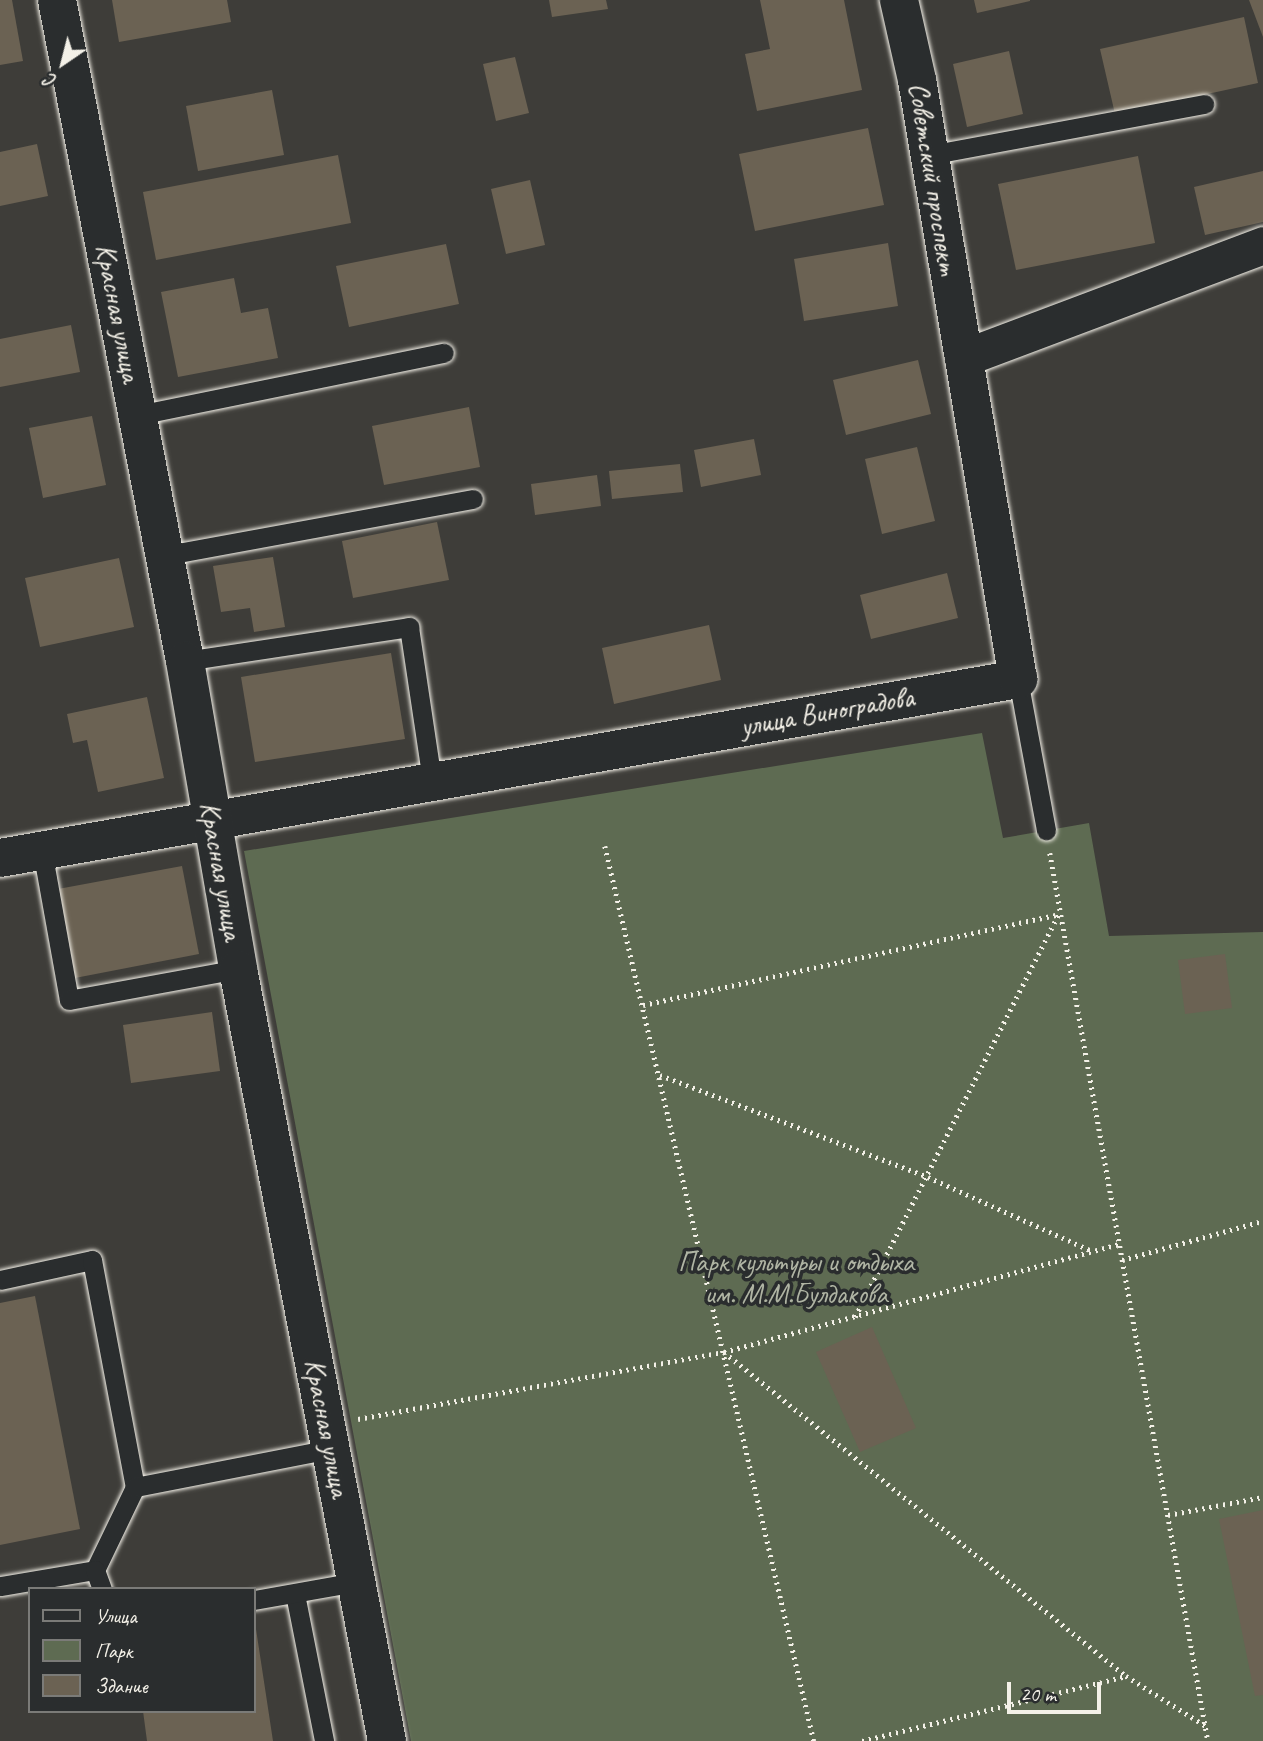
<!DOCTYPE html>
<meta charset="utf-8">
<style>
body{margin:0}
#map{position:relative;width:1263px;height:1741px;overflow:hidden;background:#3e3d39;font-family:Caveat,sans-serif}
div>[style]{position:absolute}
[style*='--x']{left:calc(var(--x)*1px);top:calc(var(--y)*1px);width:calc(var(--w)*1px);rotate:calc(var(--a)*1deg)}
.green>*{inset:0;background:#5e6b52}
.building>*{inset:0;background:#6b6253}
.path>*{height:4.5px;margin-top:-2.25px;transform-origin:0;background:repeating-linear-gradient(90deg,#f4f1e8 0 2px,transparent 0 7px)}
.roads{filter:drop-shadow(0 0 2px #f4f1e8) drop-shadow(0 0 2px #f4f1e8)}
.service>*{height:19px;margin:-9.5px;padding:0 9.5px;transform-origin:9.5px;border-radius:9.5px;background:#2a2d2e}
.minor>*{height:37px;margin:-18.5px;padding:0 18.5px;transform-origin:18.5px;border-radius:18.5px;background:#2a2d2e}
.tertiary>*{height:38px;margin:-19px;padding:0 19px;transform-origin:19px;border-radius:19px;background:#2a2d2e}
.secondary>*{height:38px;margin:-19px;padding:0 19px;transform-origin:19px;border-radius:19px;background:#2a2d2e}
span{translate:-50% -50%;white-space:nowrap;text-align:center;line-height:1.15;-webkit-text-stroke:7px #2a2d2e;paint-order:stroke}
.street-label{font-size:28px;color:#f4f1e8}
.park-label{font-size:28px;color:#b0b5a4}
.legend{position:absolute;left:28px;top:1587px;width:228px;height:126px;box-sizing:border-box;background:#2a2d2e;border:2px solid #7b7b78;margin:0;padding:9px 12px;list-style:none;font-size:21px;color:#f4f1e8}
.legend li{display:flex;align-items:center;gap:14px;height:35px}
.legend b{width:35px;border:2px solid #7b7b78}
.north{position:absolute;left:28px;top:28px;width:70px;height:70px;-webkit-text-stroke:5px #2a2d2e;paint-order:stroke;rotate:215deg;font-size:19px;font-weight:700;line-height:28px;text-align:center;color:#f4f1e8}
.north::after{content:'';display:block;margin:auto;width:24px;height:32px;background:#f4f1e8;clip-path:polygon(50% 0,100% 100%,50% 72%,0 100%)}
.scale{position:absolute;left:1007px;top:1682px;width:94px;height:32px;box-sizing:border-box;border:4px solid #f4f1e8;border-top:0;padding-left:9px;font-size:21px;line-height:24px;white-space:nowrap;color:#f4f1e8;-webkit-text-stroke:5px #2a2d2e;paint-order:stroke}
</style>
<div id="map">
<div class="green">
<i style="clip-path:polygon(982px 733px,1003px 838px,1089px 823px,1109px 936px,1263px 932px,1263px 1741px,411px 1741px,244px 851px)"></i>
</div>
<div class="building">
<i style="clip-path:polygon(0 0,12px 0,23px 61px,0 65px)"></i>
<i style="clip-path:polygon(112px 0,227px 0,231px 22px,119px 42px)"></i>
<i style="clip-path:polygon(549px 0,606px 0,608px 9px,552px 17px)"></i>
<i style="clip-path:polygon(760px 0,844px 0,862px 90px,757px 111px,745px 54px,770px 49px)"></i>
<i style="clip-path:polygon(974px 0,1030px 0,1030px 1px,977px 13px)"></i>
<i style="clip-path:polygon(1249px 0,1263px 0,1263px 37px)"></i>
<i style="clip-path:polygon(1244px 17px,1258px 83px,1115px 114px,1100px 49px)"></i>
<i style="clip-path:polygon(1009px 51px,1023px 114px,967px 127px,953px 64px)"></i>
<i style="clip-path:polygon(515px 57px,529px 113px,496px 121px,483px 64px)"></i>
<i style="clip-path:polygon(272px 90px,284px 155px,198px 171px,186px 106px)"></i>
<i style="clip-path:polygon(868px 128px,884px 205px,755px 231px,739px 154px)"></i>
<i style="clip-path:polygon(37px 144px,48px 196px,0 206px,0 152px)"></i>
<i style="clip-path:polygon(338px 155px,351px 223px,156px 260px,143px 192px)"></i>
<i style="clip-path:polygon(1138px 156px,1155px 243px,1016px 270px,998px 184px)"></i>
<i style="clip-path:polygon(1263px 171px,1263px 222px,1205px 235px,1194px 187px)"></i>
<i style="clip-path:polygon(530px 180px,545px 245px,506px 254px,491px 189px)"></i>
<i style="clip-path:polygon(888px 243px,898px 306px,804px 321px,794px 259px)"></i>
<i style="clip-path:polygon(446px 244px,459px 304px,349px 327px,336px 266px)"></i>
<i style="clip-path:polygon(234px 278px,241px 313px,268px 308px,278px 358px,178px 377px,161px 292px)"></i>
<i style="clip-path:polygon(71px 325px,80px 372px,0 387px,0 339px)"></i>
<i style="clip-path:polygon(918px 360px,931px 414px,846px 435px,833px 380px)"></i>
<i style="clip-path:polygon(469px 407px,480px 467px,384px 485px,372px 426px)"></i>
<i style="clip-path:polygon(92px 416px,106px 485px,43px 498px,29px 428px)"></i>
<i style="clip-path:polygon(754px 439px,761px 475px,701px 487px,694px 450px)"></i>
<i style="clip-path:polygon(917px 447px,935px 521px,882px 534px,865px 459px)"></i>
<i style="clip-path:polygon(680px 464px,683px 492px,612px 499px,609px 471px)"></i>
<i style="clip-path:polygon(597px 475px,601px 506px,535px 515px,531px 484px)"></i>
<i style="clip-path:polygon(437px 522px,449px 580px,353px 598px,342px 541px)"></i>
<i style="clip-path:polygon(273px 557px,285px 627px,254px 632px,250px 608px,221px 612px,213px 566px)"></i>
<i style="clip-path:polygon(119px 558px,134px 627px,40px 647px,25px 578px)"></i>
<i style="clip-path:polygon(947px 573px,958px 618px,871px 639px,860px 595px)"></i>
<i style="clip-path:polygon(709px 625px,721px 680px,614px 704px,602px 648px)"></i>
<i style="clip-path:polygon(391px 653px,405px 739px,255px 762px,241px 677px)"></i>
<i style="clip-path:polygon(147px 697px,164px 778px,98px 792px,87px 740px,73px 743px,67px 714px)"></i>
<i style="clip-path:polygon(182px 866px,199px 954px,75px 978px,58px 889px)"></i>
<i style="clip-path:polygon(1225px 954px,1232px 1008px,1185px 1014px,1178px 960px)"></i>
<i style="clip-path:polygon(212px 1012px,220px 1071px,131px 1083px,123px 1025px)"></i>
<i style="clip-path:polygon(35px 1296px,80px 1529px,0 1545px,0 1303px)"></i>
<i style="clip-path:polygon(872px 1327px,916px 1428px,860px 1452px,816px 1352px)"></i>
<i style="clip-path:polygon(1263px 1510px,1263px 1695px,1255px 1696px,1219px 1519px)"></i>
<i style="clip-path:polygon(254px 1629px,256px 1629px,273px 1741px,147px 1741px,143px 1711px,254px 1711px)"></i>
</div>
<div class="path">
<i style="--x:605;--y:846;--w:919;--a:76.86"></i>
<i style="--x:1050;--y:853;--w:902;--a:79.91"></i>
<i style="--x:643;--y:1005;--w:426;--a:-12.3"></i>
<i style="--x:660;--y:1075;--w:287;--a:20.8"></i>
<i style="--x:928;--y:1177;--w:180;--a:24.3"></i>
<i style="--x:1122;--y:1260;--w:146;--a:-15.5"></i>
<i style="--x:855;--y:1317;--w:452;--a:-63.2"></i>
<i style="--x:724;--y:1352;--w:516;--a:38.87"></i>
<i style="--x:1126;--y:1676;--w:94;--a:32"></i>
<i style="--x:358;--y:1419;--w:372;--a:-10.4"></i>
<i style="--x:724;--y:1352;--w:410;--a:-15.3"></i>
<i style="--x:1168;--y:1515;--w:97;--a:-10.7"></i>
<i style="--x:862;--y:1741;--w:272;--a:-13.8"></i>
</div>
<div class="roads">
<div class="service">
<i style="--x:929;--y:155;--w:280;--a:-10.5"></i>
<i style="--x:138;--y:415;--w:312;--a:-11.5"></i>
<i style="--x:162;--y:556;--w:316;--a:-10.4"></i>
<i style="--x:185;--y:661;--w:227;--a:-8.6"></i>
<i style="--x:409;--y:627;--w:155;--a:81.5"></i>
<i style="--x:1018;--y:679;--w:154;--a:79.5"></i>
<i style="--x:42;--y:850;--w:152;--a:79.8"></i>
<i style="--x:69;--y:1000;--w:172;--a:-10.4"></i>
<i style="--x:0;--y:1280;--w:94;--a:-12.3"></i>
<i style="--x:92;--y:1260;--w:231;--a:79.3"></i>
<i style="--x:135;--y:1487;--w:92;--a:115.7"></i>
<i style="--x:95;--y:1570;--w:96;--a:170.4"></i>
<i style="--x:135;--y:1487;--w:200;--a:-11"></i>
<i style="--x:95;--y:1570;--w:20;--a:70"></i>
<i style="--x:295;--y:1594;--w:150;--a:78.8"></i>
<i style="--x:254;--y:1600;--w:104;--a:-10"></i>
</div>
<div class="minor">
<i style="--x:963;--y:358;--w:321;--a:-20.6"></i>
</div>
<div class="tertiary">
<i style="--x:0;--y:858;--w:1034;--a:-9.97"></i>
<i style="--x:1018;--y:679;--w:607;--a:-99.57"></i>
<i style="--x:917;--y:80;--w:82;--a:-102.7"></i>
</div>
<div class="secondary">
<i style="--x:57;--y:0;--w:673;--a:79.04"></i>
<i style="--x:185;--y:661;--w:313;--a:80.2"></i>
<i style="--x:238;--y:969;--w:786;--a:79.08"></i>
</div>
</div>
<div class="street-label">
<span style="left:933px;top:179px;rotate:81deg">Советский проспект</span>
<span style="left:118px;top:313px;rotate:79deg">Красная улица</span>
<span style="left:827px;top:712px;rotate:-10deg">улица Виноградова</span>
<span style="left:221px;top:871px;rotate:80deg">Красная улица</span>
<span style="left:327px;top:1428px;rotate:79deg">Красная улица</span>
</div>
<div class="park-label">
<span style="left:796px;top:1278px">Парк культуры и отдыха<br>им. М.М.Булдакова</span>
</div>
<ul class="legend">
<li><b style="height:9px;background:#2a2d2e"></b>Улица</li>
<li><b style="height:19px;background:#5e6b52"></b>Парк</li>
<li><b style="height:19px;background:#6b6253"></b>Здание</li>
</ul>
<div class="north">С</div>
<div class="scale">20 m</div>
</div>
